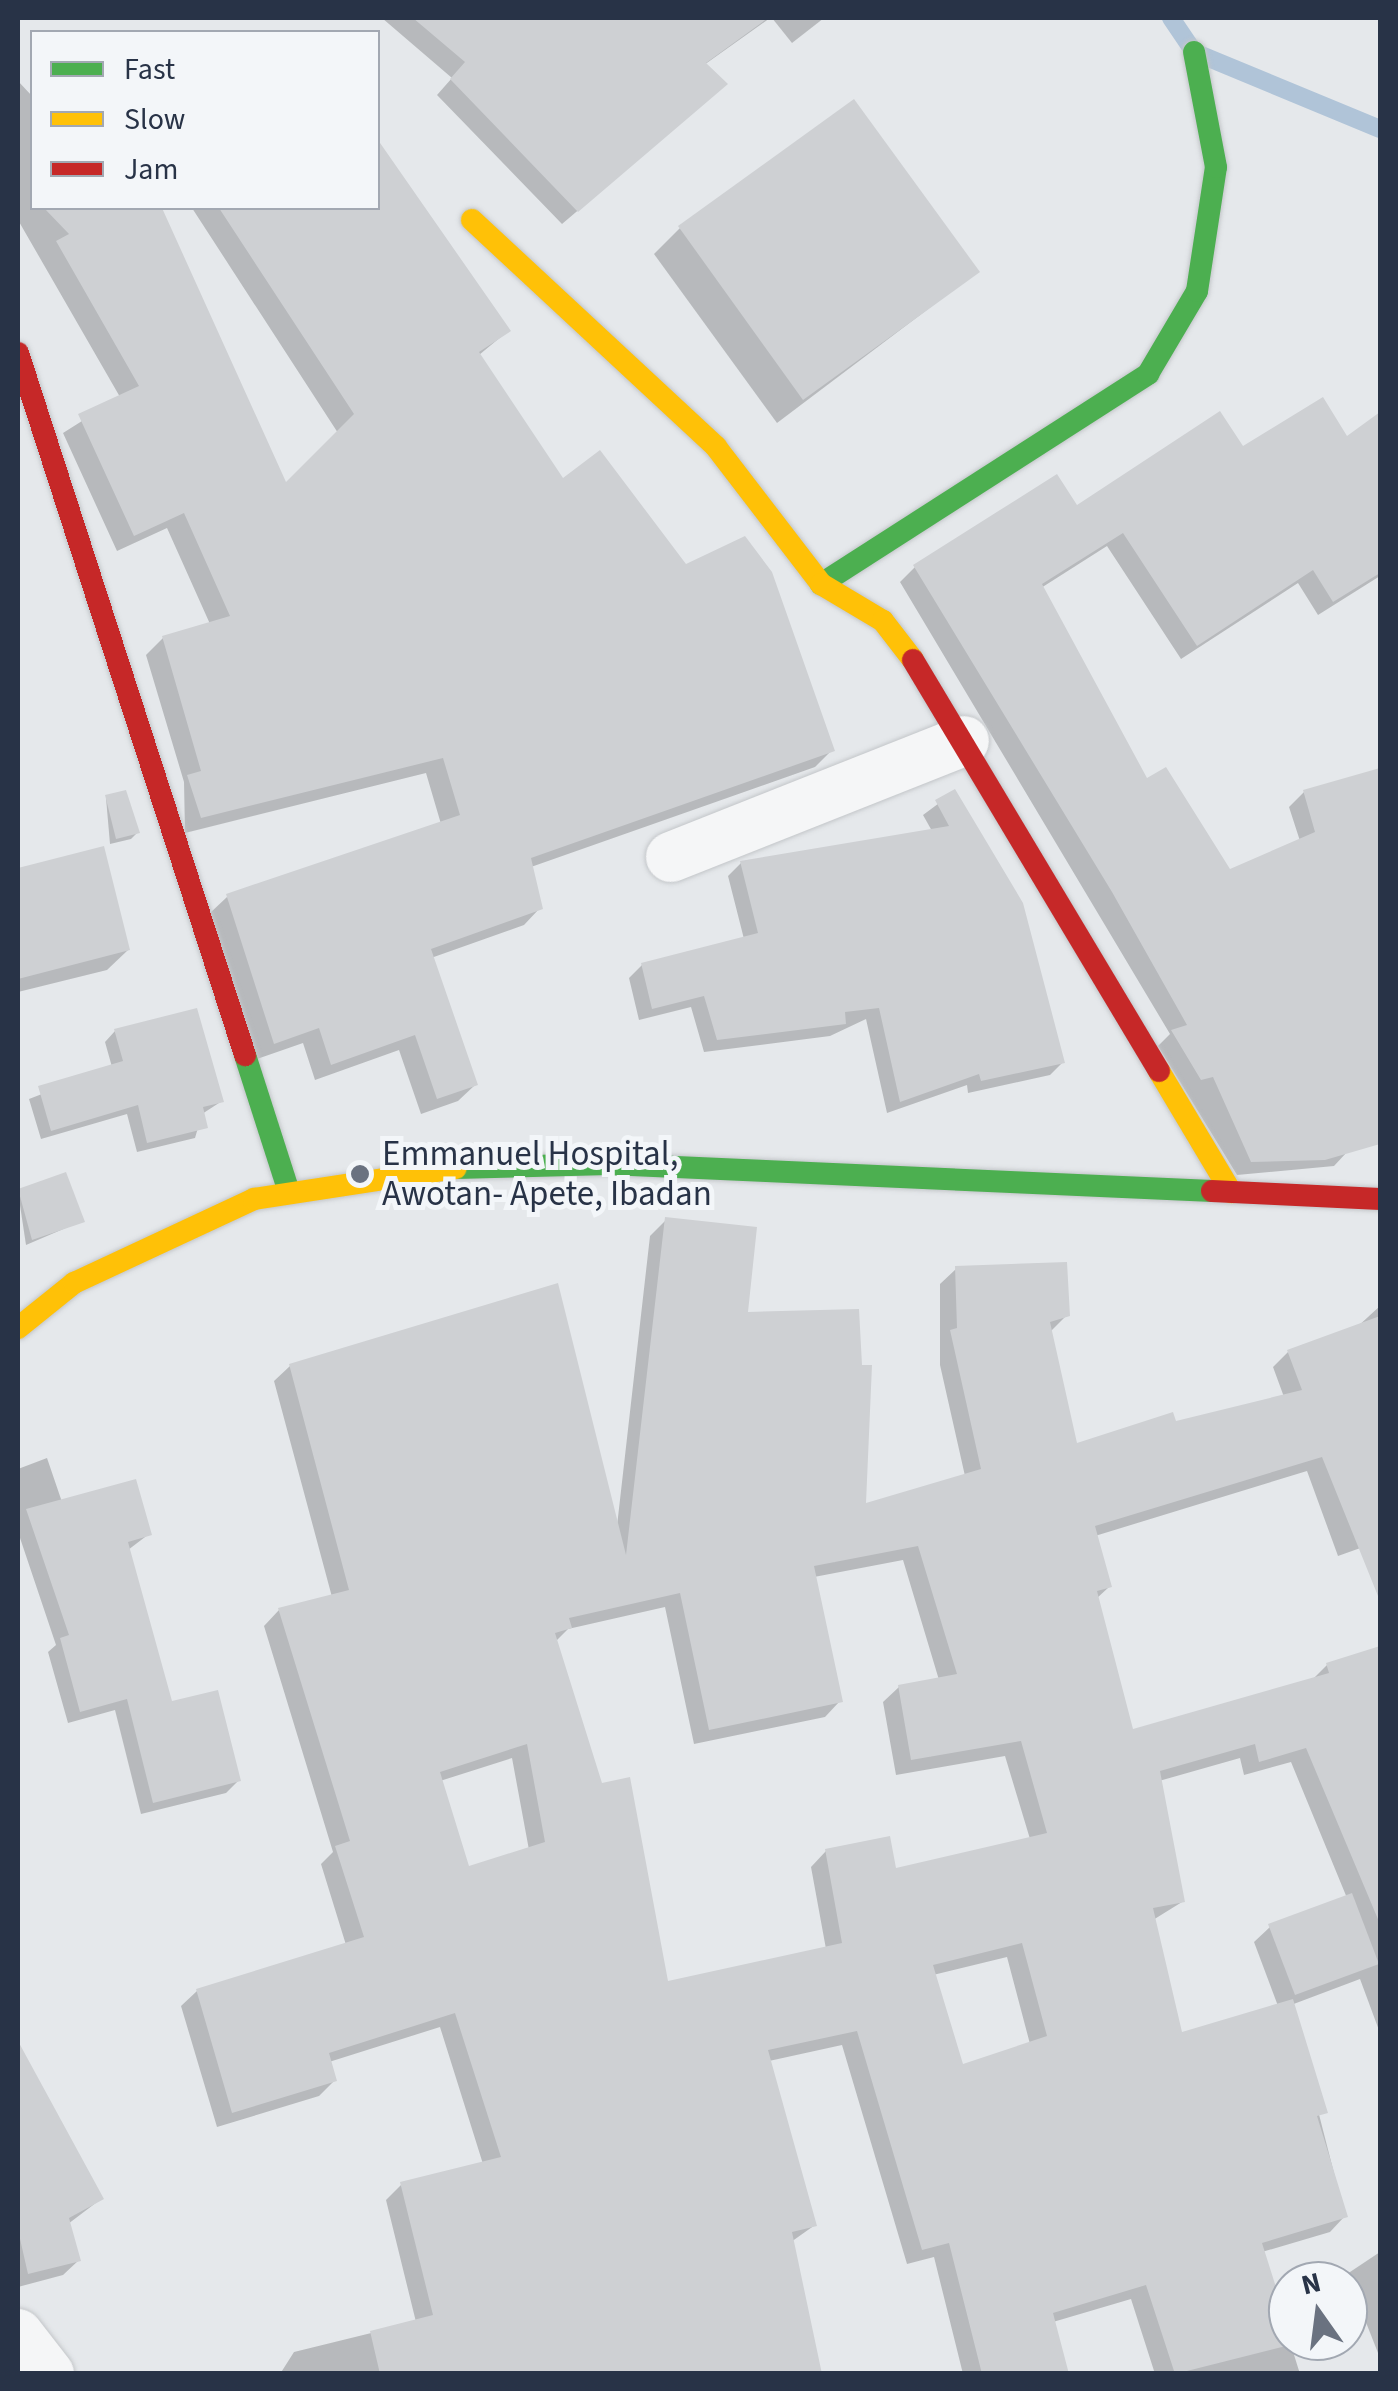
<!DOCTYPE html>
<style>
body{margin:0}
#map{position:relative;width:1398px;height:2391px;overflow:hidden;background:#e5e8eb;font-family:"Source Sans 3",sans-serif}
div>[style]{position:absolute}
[style*='--x']{left:calc(var(--x)*1px);top:calc(var(--y)*1px);width:calc(var(--w)*1px);rotate:calc(var(--a)*1deg)}
.shadow>*{inset:0;background:#0003}
.stream>*{height:18px;margin:-9px;padding:0 9px;transform-origin:9px;border-radius:9px;background:#b0c4d8}
.building>*{inset:0;background:#ced0d3}
.roads{filter:drop-shadow(0 0 2px #c3c6c9) drop-shadow(0 0 2px #c3c6c9)}
.street>*{height:50px;margin:-25px;padding:0 25px;transform-origin:25px;border-radius:25px;background:#f5f6f7}
.fast>*{height:22px;margin:-11px;padding:0 11px;transform-origin:11px;border-radius:11px;background:#4caf50}
.slow>*{height:22px;margin:-11px;padding:0 11px;transform-origin:11px;border-radius:11px;background:#ffc107}
.jam>*{height:22px;margin:-11px;padding:0 11px;transform-origin:11px;border-radius:11px;background:#c62828}
.dots>*{width:28px;height:28px;translate:-50% -50%;box-sizing:border-box;border:5px solid #f3f6f9;border-radius:50%}
span{translate:-50% -50%;white-space:nowrap;text-align:center;line-height:1.15;-webkit-text-stroke:10px #f3f6f9;paint-order:stroke}
.poi-label{font-size:35px;color:#283347}
.left{translate:0 -50%;text-align:left}
.frame{position:absolute;inset:0;border:20px solid #283347;pointer-events:none}
.legend{position:absolute;left:30px;top:30px;width:350px;height:180px;box-sizing:border-box;background:#f3f6f9;border:2px solid #a2a8b2;margin:0;padding:12px 18px;list-style:none;font-size:30px;color:#283347}
.legend li{display:flex;align-items:center;gap:20px;height:50px}
.legend b{width:50px;border:2px solid #a2a8b2}
.north{position:absolute;left:1268px;top:2261px;width:100px;height:100px;box-sizing:border-box;background:#f3f6f9;border:2px solid #a2a8b2;border-radius:50%;rotate:346deg;font-size:28px;font-weight:700;line-height:40px;text-align:center;color:#283347}
.north::after{content:'';display:block;margin:auto;width:35px;height:45px;background:#6a7280;clip-path:polygon(50% 0,100% 100%,50% 72%,0 100%)}
</style>
<div id="map">
<div class="shadow">
<i style="clip-path:polygon(382px 18px,619px 18px,646px 47px,683px 18px,770px 18px,704px 65px,709px 99px,562px 224px,437px 95px,452px 78px)"></i>
<i style="clip-path:polygon(772px 18px,824px 18px,792px 43px)"></i>
<i style="clip-path:polygon(18px 81px,32px 96px,32px 208px,159px 208px,285px 486px,338px 433px,192px 208px,378px 208px,378px 144px,508px 331px,479px 355px,562px 482px,832px 750px,815px 767px,531px 867px,540px 908px,524px 925px,431px 958px,475px 1085px,458px 1101px,421px 1114px,399px 1050px,315px 1080px,303px 1043px,257px 1059px,210px 913px,227px 897px,441px 824px,426px 773px,185px 833px,184px 782px,146px 655px,163px 638px,210px 624px,167px 528px,117px 551px,63px 433px,120px 397px,18px 220px)"></i>
<i style="clip-path:polygon(680px 228px,977px 272px,777px 423px,654px 254px)"></i>
<i style="clip-path:polygon(1380px 415px,1380px 576px,1318px 615px,1298px 583px,1181px 659px,1107px 546px,1041px 588px,1146px 782px,1229px 872px,1300px 841px,1289px 807px,1304px 792px,1380px 770px,1380px 1071px,1330px 1087px,1348px 1151px,1334px 1166px,1237px 1175px,1158px 1046px,1170px 1034px,900px 582px,915px 567px,1242px 449px,1346px 440px)"></i>
<i style="clip-path:polygon(954px 792px,1063px 1062px,1050px 1075px,968px 1093px,967px 1085px,887px 1113px,866px 1019px,830px 1036px,704px 1052px,691px 1007px,639px 1020px,629px 978px,642px 965px,744px 939px,728px 876px,741px 863px,932px 831px,923px 815px)"></i>
<i style="clip-path:polygon(106px 798px,137px 833px,131px 839px,110px 844px)"></i>
<i style="clip-path:polygon(102px 849px,128px 950px,107px 970px,18px 992px,18px 870px)"></i>
<i style="clip-path:polygon(115px 1031px,222px 1101px,202px 1114px,195px 1138px,137px 1152px,127px 1114px,41px 1139px,29px 1099px,112px 1067px,105px 1042px)"></i>
<i style="clip-path:polygon(65px 1175px,82px 1221px,26px 1245px,18px 1192px)"></i>
<i style="clip-path:polygon(evenodd,666px 1220px,745px 1314px,863px 1507px,965px 1476px,940px 1365px,940px 1284px,956px 1269px,1067px 1315px,1050px 1332px,1075px 1446px,1284px 1397px,1273px 1367px,1288px 1352px,1356px 1328px,1380px 1306px,1380px 1541px,1338px 1556px,1307px 1471px,1095px 1536px,1109px 1587px,1096px 1599px,1131px 1732px,1311px 1681px,1327px 1665px,1380px 1649px,1380px 2033px,1360px 1979px,1291px 2005px,1345px 2216px,1330px 2232px,1262px 2252px,1300px 2374px,1155px 2374px,1131px 2299px,1053px 2322px,1066px 2374px,963px 2374px,934px 2257px,907px 2264px,842px 2045px,769px 2061px,815px 2225px,791px 2242px,820px 2374px,280px 2374px,294px 2352px,416px 2322px,386px 2200px,402px 2184px,483px 2164px,440px 2027px,329px 2062px,334px 2081px,319px 2096px,217px 2127px,181px 2006px,197px 1991px,346px 1945px,321px 1864px,333px 1852px,264px 1626px,279px 1610px,332px 1597px,274px 1381px,290px 1366px,617px 1526px,650px 1236px,666px 1220px,903px 1560px,939px 1680px,899px 1687px,883px 1702px,896px 1775px,1005px 1756px,1030px 1839px,894px 1871px,826px 1851px,811px 1867px,826px 1949px,666px 1984px,555px 1642px,568px 1629px,665px 1607px,694px 1744px,825px 1717px,840px 1701px,814px 1577px,903px 1560px,666px 1220px,512px 1758px,529px 1850px,467px 1869px,440px 1781px,512px 1758px,666px 1220px,1240px 1758px,1244px 1775px,1291px 1762px,1347px 1898px,1270px 1927px,1254px 1942px,1278px 2006px,1180px 2035px,1153px 1920px,1182px 1902px,1159px 1781px,1240px 1758px,666px 1220px,1007px 1957px,1030px 2044px,961px 2067px,933px 1975px,1007px 1957px)"></i>
<i style="clip-path:polygon(47px 1458px,62px 1502px,149px 1534px,128px 1550px,170px 1704px,238px 1781px,226px 1793px,141px 1814px,115px 1710px,68px 1723px,48px 1652px,56px 1645px,18px 1532px,18px 1469px)"></i>
<i style="clip-path:polygon(18px 2046px,101px 2199px,68px 2224px,79px 2260px,63px 2275px,18px 2287px)"></i>
<i style="clip-path:polygon(1380px 2252px,1380px 2358px,1347px 2274px)"></i>
</div>
<div class="stream">
<i style="--x:1171;--y:18;--w:41;--a:55.9"></i>
<i style="--x:1194;--y:52;--w:201;--a:22.5"></i>
</div>
<div class="building">
<i style="clip-path:polygon(413px 18px,768px 18px,706px 63px,728px 84px,578px 212px,450px 79px,465px 62px)"></i>
<i style="clip-path:polygon(854px 99px,980px 272px,803px 400px,678px 226px)"></i>
<i style="clip-path:polygon(378px 140px,511px 331px,479px 352px,563px 478px,600px 450px,686px 564px,745px 536px,772px 572px,835px 751px,531px 858px,543px 909px,431px 949px,478px 1085px,437px 1099px,415px 1035px,331px 1065px,319px 1028px,274px 1044px,226px 894px,460px 815px,443px 758px,201px 818px,187px 775px,201px 771px,162px 636px,230px 616px,184px 513px,134px 536px,78px 414px,139px 386px,56px 241px,69px 234px,44px 208px,162px 208px,286px 482px,354px 414px,219px 208px,378px 208px)"></i>
<i style="clip-path:polygon(1323px 397px,1347px 436px,1380px 412px,1380px 573px,1333px 602px,1313px 570px,1197px 646px,1123px 533px,1042px 584px,1147px 778px,1166px 767px,1230px 869px,1315px 832px,1303px 790px,1380px 768px,1380px 1144px,1325px 1160px,1251px 1162px,1213px 1077px,1201px 1080px,1171px 1030px,1187px 1025px,1112px 892px,913px 565px,1057px 474px,1077px 505px,1220px 411px,1243px 446px)"></i>
<i style="clip-path:polygon(955px 789px,1023px 903px,1065px 1063px,981px 1081px,979px 1074px,900px 1102px,879px 1008px,845px 1012px,846px 1024px,717px 1040px,704px 996px,652px 1009px,641px 963px,758px 933px,740px 861px,949px 826px,935px 800px)"></i>
<i style="clip-path:polygon(126px 790px,140px 833px,116px 839px,105px 795px)"></i>
<i style="clip-path:polygon(104px 846px,130px 950px,18px 979px,18px 868px)"></i>
<i style="clip-path:polygon(197px 1008px,224px 1102px,203px 1107px,208px 1128px,147px 1143px,138px 1105px,51px 1131px,38px 1086px,123px 1061px,114px 1029px)"></i>
<i style="clip-path:polygon(66px 1172px,85px 1222px,32px 1240px,18px 1189px)"></i>
<i style="clip-path:polygon(evenodd,665px 1217px,757px 1227px,748px 1312px,859px 1309px,862px 1365px,872px 1365px,866px 1503px,981px 1469px,950px 1330px,957px 1328px,955px 1266px,1067px 1262px,1070px 1316px,1050px 1322px,1077px 1443px,1173px 1412px,1176px 1421px,1302px 1390px,1287px 1350px,1380px 1316px,1380px 1601px,1322px 1457px,1095px 1526px,1112px 1587px,1097px 1591px,1133px 1729px,1329px 1673px,1326px 1663px,1380px 1646px,1380px 1924px,1306px 1748px,1259px 1762px,1255px 1744px,1160px 1771px,1185px 1902px,1153px 1908px,1182px 2032px,1293px 1999px,1328px 2113px,1317px 2116px,1348px 2217px,1262px 2243px,1294px 2344px,1175px 2374px,1146px 2285px,1053px 2313px,1069px 2374px,982px 2374px,949px 2243px,922px 2250px,857px 2031px,768px 2050px,817px 2226px,792px 2232px,822px 2374px,380px 2374px,370px 2331px,433px 2315px,400px 2182px,501px 2157px,455px 2013px,329px 2053px,337px 2081px,232px 2113px,196px 1989px,364px 1937px,335px 1846px,350px 1841px,278px 1608px,349px 1590px,289px 1364px,558px 1283px,626px 1555px,665px 1217px,918px 1546px,957px 1674px,898px 1685px,911px 1760px,1021px 1741px,1047px 1833px,896px 1868px,890px 1836px,825px 1849px,842px 1943px,668px 1981px,630px 1777px,602px 1783px,555px 1633px,572px 1628px,569px 1618px,680px 1593px,709px 1730px,843px 1702px,814px 1566px,918px 1546px,665px 1217px,527px 1744px,545px 1842px,469px 1866px,440px 1772px,527px 1744px,665px 1217px,1022px 1943px,1047px 2036px,963px 2064px,933px 1965px,1022px 1943px)"></i>
<i style="clip-path:polygon(136px 1479px,152px 1535px,128px 1542px,172px 1701px,218px 1690px,241px 1781px,153px 1803px,127px 1699px,80px 1712px,60px 1638px,69px 1635px,26px 1509px)"></i>
<i style="clip-path:polygon(1352px 1893px,1379px 1964px,1295px 1995px,1268px 1924px)"></i>
<i style="clip-path:polygon(18px 2041px,104px 2199px,69px 2218px,81px 2261px,28px 2274px,18px 2230px)"></i>
</div>
<div class="roads">
<div class="street">
<i style="--x:671;--y:857;--w:315;--a:-21.6"></i>
<i style="--x:18;--y:2334;--w:51;--a:52.2"></i>
</div>
<div class="fast">
<i style="--x:821;--y:584;--w:389;--a:-32.7"></i>
<i style="--x:1148;--y:374;--w:96;--a:-59.4"></i>
<i style="--x:1197;--y:291;--w:125;--a:-81.3"></i>
<i style="--x:1216;--y:167;--w:117;--a:-100.8"></i>
<i style="--x:245;--y:1055;--w:144;--a:72.2"></i>
<i style="--x:456;--y:1168;--w:153;--a:-1.5"></i>
<i style="--x:609;--y:1164;--w:604;--a:2.56"></i>
</div>
<div class="slow">
<i style="--x:472;--y:220;--w:333;--a:42.9"></i>
<i style="--x:716;--y:447;--w:173;--a:52.5"></i>
<i style="--x:821;--y:584;--w:72;--a:30.8"></i>
<i style="--x:883;--y:621;--w:49;--a:52.4"></i>
<i style="--x:1159;--y:1071;--w:141;--a:59.2"></i>
<i style="--x:18;--y:1328;--w:72;--a:-38.8"></i>
<i style="--x:74;--y:1283;--w:199;--a:-25"></i>
<i style="--x:254;--y:1199;--w:204;--a:-8.7"></i>
</div>
<div class="jam">
<i style="--x:18;--y:353;--w:738;--a:72.08"></i>
<i style="--x:913;--y:660;--w:479;--a:59.1"></i>
<i style="--x:1212;--y:1191;--w:168;--a:2.7"></i>
</div>
</div>
<div class="dots">
<i style="left:360px;top:1174px;background:#6a7280"></i>
</div>
<div class="poi-label">
<span class="left" style="left:382px;top:1174px">Emmanuel Hospital,<br>Awotan- Apete, Ibadan</span>
</div>
<div class="frame"></div>
<ul class="legend">
<li><b style="height:12px;background:#4caf50"></b>Fast</li>
<li><b style="height:12px;background:#ffc107"></b>Slow</li>
<li><b style="height:12px;background:#c62828"></b>Jam</li>
</ul>
<div class="north">N</div>
</div>
